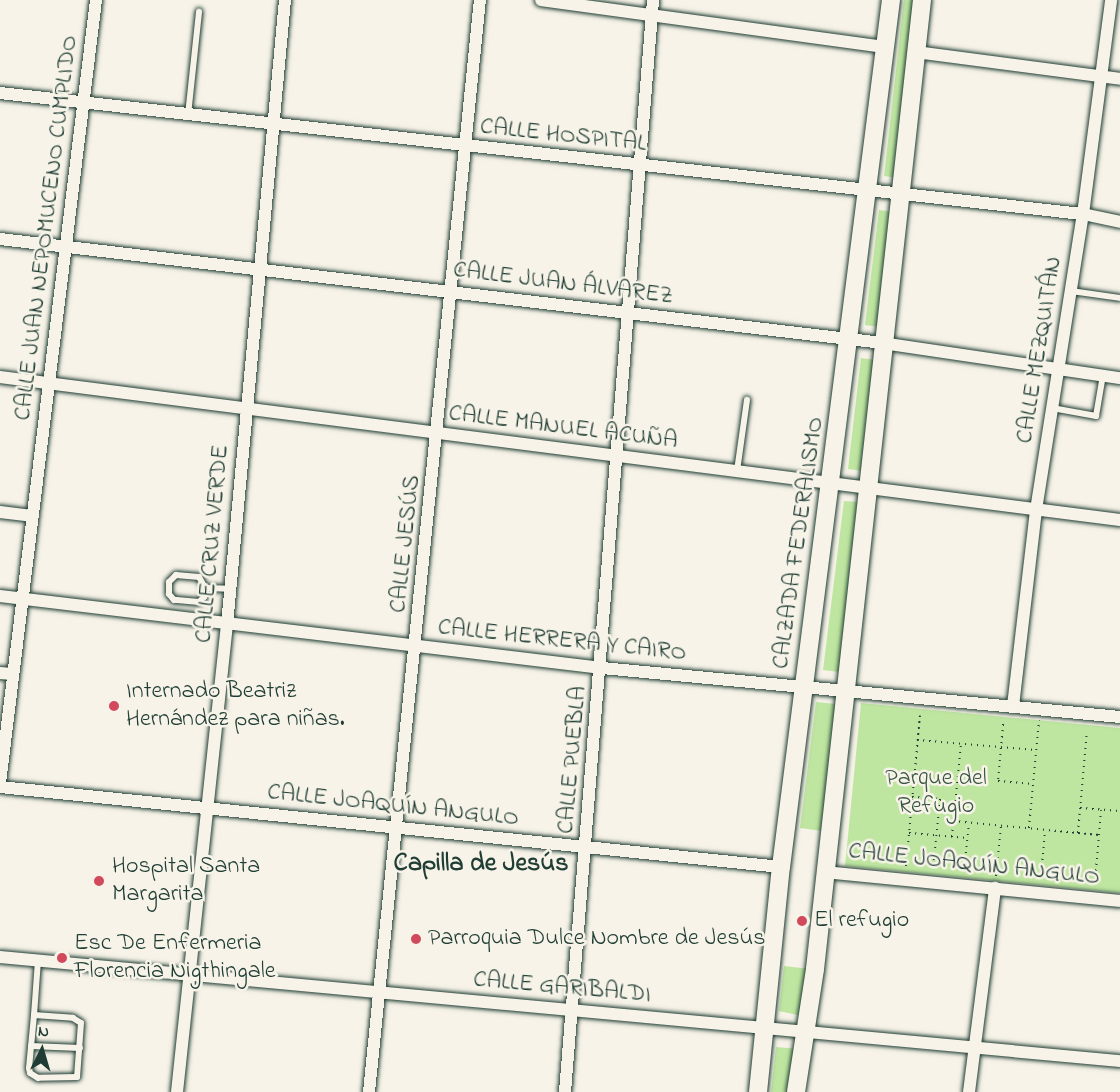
<!DOCTYPE html>
<meta charset="utf-8">
<style>
body{margin:0}
#map{position:relative;width:1120px;height:1092px;overflow:hidden;background:#f7f3e8;font-family:"Indie Flower",sans-serif}
div>[style]{position:absolute}
[style*='--x']{left:calc(var(--x)*1px);top:calc(var(--y)*1px);width:calc(var(--w)*1px);rotate:calc(var(--a)*1deg)}
.green>*{inset:0;background:#bfe6a1}
.path>*{height:2px;margin-top:-1px;transform-origin:0;background:repeating-linear-gradient(90deg,#1f3d34 0 1.5px,transparent 0 6px)}
.roads{filter:drop-shadow(0 0 2px #1f3d34) drop-shadow(0 0 2px #1f3d34)}
.service>*{height:6px;margin:-3px;padding:0 3px;transform-origin:3px;border-radius:3px;background:#f7f3e8}
.minor>*{height:12px;margin:-6px;padding:0 6px;transform-origin:6px;border-radius:6px;background:#f7f3e8}
.primary>*{height:18px;margin:-9px;padding:0 9px;transform-origin:9px;border-radius:9px;background:#f7f3e8}
.dots>*{width:16px;height:16px;translate:-50% -50%;box-sizing:border-box;border:3px solid #f7f3e8;border-radius:50%}
span{translate:-50% -50%;white-space:nowrap;text-align:center;line-height:1.15;-webkit-text-stroke:5px #f7f3e8;paint-order:stroke}
.street-label{font-size:24px;color:#1f3d34}
.poi-label{font-size:24px;color:#1f3d34}
.left{translate:0 -50%;text-align:left}
.park-label{font-size:24px;color:#375644}
.neighbourhood-label{font-size:26px;color:#1f3d34;font-weight:700}
.north{position:absolute;left:12px;top:1020px;width:60px;height:60px;-webkit-text-stroke:4px #f7f3e8;paint-order:stroke;rotate:5deg;font-size:16px;font-weight:700;line-height:24px;text-align:center;color:#1f3d34}
.north::after{content:'';display:block;margin:auto;width:21px;height:27px;background:#1f3d34;clip-path:polygon(50% 0,100% 100%,50% 72%,0 100%)}
</style>
<div id="map">
<div class="green">
<i style="clip-path:polygon(904px 0,919px 0,898px 178px,884px 176px)"></i>
<i style="clip-path:polygon(879px 210px,894px 212px,880px 327px,865px 325px)"></i>
<i style="clip-path:polygon(861px 358px,876px 360px,863px 471px,848px 469px)"></i>
<i style="clip-path:polygon(844px 501px,860px 502px,839px 672px,823px 670px)"></i>
<i style="clip-path:polygon(816px 702px,836px 704px,822px 831px,800px 828px)"></i>
<i style="clip-path:polygon(861px 703px,1120px 728px,1120px 893px,845px 866px)"></i>
<i style="clip-path:polygon(784px 966px,810px 969px,802px 1016px,779px 1011px)"></i>
<i style="clip-path:polygon(776px 1047px,799px 1049px,792px 1092px,771px 1092px)"></i>
</div>
<div class="path">
<i style="--x:1003;--y:724;--w:57;--a:95"></i>
<i style="--x:998;--y:781;--w:35;--a:5"></i>
<i style="--x:917;--y:740;--w:119;--a:4.8"></i>
<i style="--x:912;--y:797;--w:28;--a:4"></i>
<i style="--x:940;--y:799;--w:70;--a:95.7"></i>
<i style="--x:1080;--y:808;--w:40;--a:4.3"></i>
<i style="--x:953;--y:821;--w:147;--a:5.5"></i>
<i style="--x:1029;--y:828;--w:108;--a:-84.7"></i>
<i style="--x:909;--y:833;--w:59;--a:4.8"></i>
<i style="--x:1078;--y:833;--w:102;--a:-85"></i>
<i style="--x:952;--y:837;--w:93;--a:-84.5"></i>
<i style="--x:906;--y:866;--w:151;--a:-84.7"></i>
<i style="--x:964;--y:871;--w:48;--a:-84.1"></i>
<i style="--x:996;--y:876;--w:50;--a:-84.3"></i>
<i style="--x:1041;--y:878;--w:48;--a:-85.2"></i>
<i style="--x:1095;--y:883;--w:73;--a:-85.3"></i>
</div>
<div class="roads">
<div class="service">
<i style="--x:188;--y:115;--w:104;--a:-83.9"></i>
<i style="--x:1071;--y:291;--w:49;--a:8.1"></i>
<i style="--x:1052;--y:408;--w:45;--a:10.3"></i>
<i style="--x:1096;--y:416;--w:42;--a:-80.3"></i>
<i style="--x:737;--y:471;--w:72;--a:-82"></i>
<i style="--x:205;--y:588;--w:9;--a:96"></i>
<i style="--x:204;--y:597;--w:7;--a:135"></i>
<i style="--x:199;--y:602;--w:25;--a:-175"></i>
<i style="--x:174;--y:600;--w:8;--a:-130"></i>
<i style="--x:169;--y:594;--w:12;--a:-90"></i>
<i style="--x:169;--y:582;--w:10;--a:-45"></i>
<i style="--x:176;--y:575;--w:23;--a:5"></i>
<i style="--x:199;--y:577;--w:13;--a:61"></i>
<i style="--x:205;--y:588;--w:25;--a:2"></i>
<i style="--x:34;--y:1015;--w:39;--a:4"></i>
<i style="--x:73;--y:1018;--w:9;--a:32"></i>
<i style="--x:81;--y:1023;--w:54;--a:94.2"></i>
<i style="--x:77;--y:1077;--w:39;--a:179"></i>
<i style="--x:38;--y:1078;--w:9;--a:-148"></i>
<i style="--x:30;--y:1073;--w:5;--a:-101"></i>
<i style="--x:29;--y:1068;--w:53;--a:-84.6"></i>
<i style="--x:34;--y:1015;--w:54;--a:-85.8"></i>
<i style="--x:31;--y:1046;--w:49;--a:2.3"></i>
</div>
<div class="minor">
<i style="--x:541;--y:0;--w:348;--a:7.8"></i>
<i style="--x:916;--y:52;--w:206;--a:7.5"></i>
<i style="--x:0;--y:93;--w:1090;--a:6.38"></i>
<i style="--x:1083;--y:214;--w:38;--a:12"></i>
<i style="--x:0;--y:239;--w:888;--a:6.72"></i>
<i style="--x:882;--y:343;--w:241;--a:8.4"></i>
<i style="--x:0;--y:377;--w:1129;--a:7.28"></i>
<i style="--x:0;--y:512;--w:32;--a:7"></i>
<i style="--x:0;--y:596;--w:606;--a:6.82"></i>
<i style="--x:602;--y:668;--w:520;--a:5.4"></i>
<i style="--x:0;--y:673;--w:12;--a:5"></i>
<i style="--x:1013;--y:706;--w:197;--a:-83.3"></i>
<i style="--x:1036;--y:510;--w:300;--a:-81"></i>
<i style="--x:1083;--y:214;--w:216;--a:-82.5"></i>
<i style="--x:0;--y:783;--w:789;--a:-83.01"></i>
<i style="--x:0;--y:787;--w:785;--a:5.85"></i>
<i style="--x:825;--y:872;--w:296;--a:5.6"></i>
<i style="--x:0;--y:957;--w:1125;--a:5.31"></i>
<i style="--x:177;--y:1092;--w:470;--a:-83.9"></i>
<i style="--x:227;--y:625;--w:628;--a:-84.7"></i>
<i style="--x:369;--y:1092;--w:1098;--a:-84.2"></i>
<i style="--x:565;--y:1092;--w:1096;--a:-85.39"></i>
<i style="--x:969;--y:1092;--w:206;--a:-82.7"></i>
</div>
<div class="primary">
<i style="--x:758;--y:1092;--w:226;--a:-84.2"></i>
<i style="--x:781;--y:867;--w:874;--a:-82.77"></i>
<i style="--x:796;--y:1092;--w:124;--a:-81.2"></i>
<i style="--x:815;--y:969;--w:975;--a:-83.7"></i>
</div>
</div>
<div class="dots">
<i style="left:114px;top:706px;background:#d1495b"></i>
<i style="left:99px;top:881px;background:#d1495b"></i>
<i style="left:802px;top:921px;background:#d1495b"></i>
<i style="left:416px;top:939px;background:#d1495b"></i>
<i style="left:62px;top:958px;background:#d1495b"></i>
</div>
<div class="street-label">
<span style="left:563px;top:136px;rotate:6deg">CALLE HOSPITAL</span>
<span style="left:47px;top:228px;rotate:-83deg">CALLE JUAN NEPOMUCENO CUMPLIDO</span>
<span style="left:563px;top:284px;rotate:7deg">CALLE JUAN ÁLVAREZ</span>
<span style="left:1040px;top:350px;rotate:-81deg">CALLE MEZQUITÁN</span>
<span style="left:563px;top:428px;rotate:7deg">CALLE MANUEL ACUÑA</span>
<span style="left:799px;top:543px;rotate:-82deg">CALZADA FEDERALISMO</span>
<span style="left:213px;top:544px;rotate:-85deg">CALLE CRUZ VERDE</span>
<span style="left:406px;top:544px;rotate:-84deg">CALLE JESÚS</span>
<span style="left:562px;top:641px;rotate:6deg">CALLE HERRERA Y CAIRO</span>
<span style="left:573px;top:760px;rotate:-85deg">CALLE PUEBLA</span>
<span style="left:393px;top:806px;rotate:6deg">CALLE JOAQUÍN ANGULO</span>
<span style="left:974px;top:865px;rotate:6deg">CALLE JOAQUÍN ANGULO</span>
<span style="left:562px;top:988px;rotate:5deg">CALLE GARIBALDI</span>
</div>
<div class="poi-label">
<span class="left" style="left:126px;top:706px">Internado Beatriz<br>Hernández para niñas.</span>
<span class="left" style="left:112px;top:881px">Hospital Santa<br>Margarita</span>
<span class="left" style="left:814px;top:921px">El refugio</span>
<span class="left" style="left:428px;top:939px">Parroquia Dulce Nombre de Jesús</span>
<span class="left" style="left:74px;top:958px">Esc De Enfermeria<br>Florencia Nigthingale</span>
</div>
<div class="park-label">
<span style="left:936px;top:793px">Parque del<br>Refugio</span>
</div>
<div class="neighbourhood-label">
<span style="left:481px;top:865px">Capilla de Jesús</span>
</div>
<div class="north">N</div>
</div>
